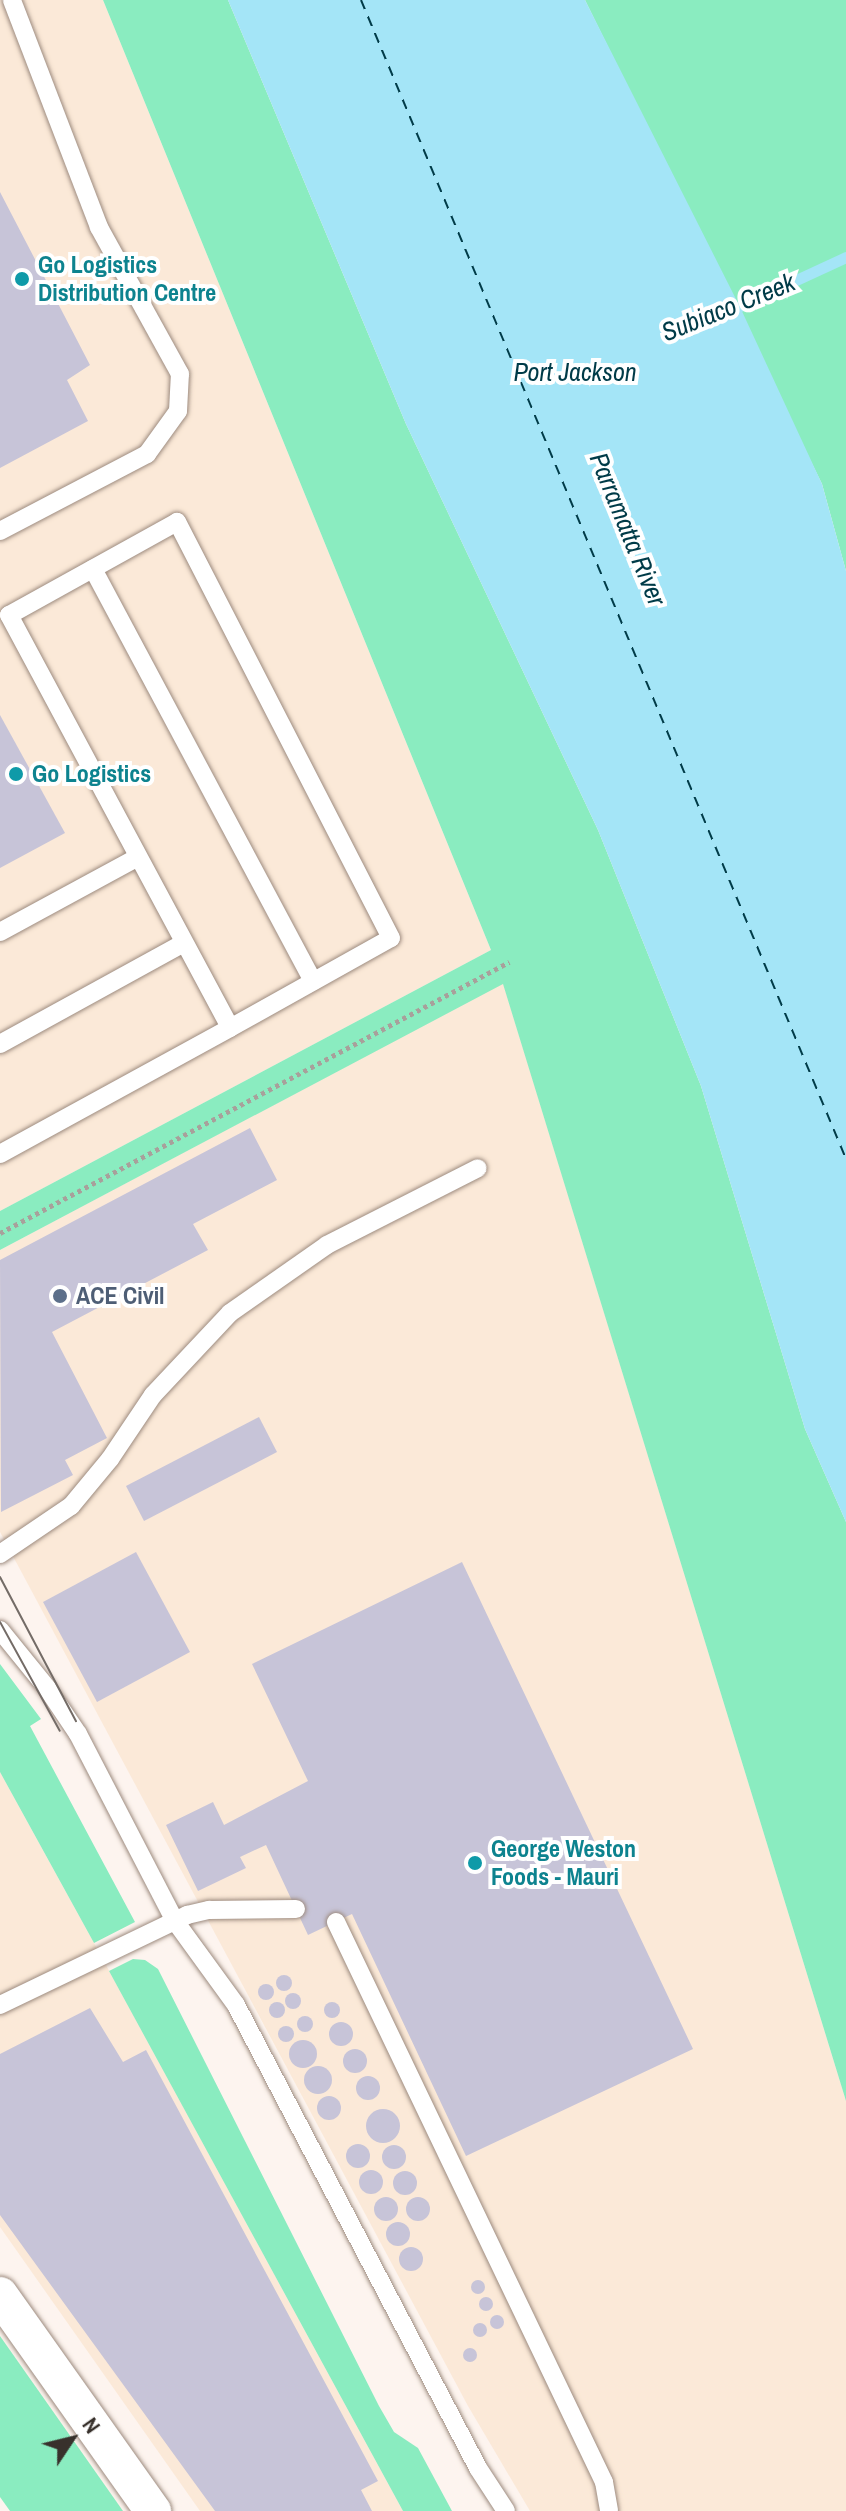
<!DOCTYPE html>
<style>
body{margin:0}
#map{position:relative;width:846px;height:2511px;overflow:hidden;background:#fdf4ef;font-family:"Archivo Narrow",sans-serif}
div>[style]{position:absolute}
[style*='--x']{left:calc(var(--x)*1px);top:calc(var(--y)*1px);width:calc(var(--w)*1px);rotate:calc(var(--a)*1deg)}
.industrial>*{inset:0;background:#fbe9d8}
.green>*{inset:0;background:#8aecc0}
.water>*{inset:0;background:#a4e5f7}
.stream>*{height:11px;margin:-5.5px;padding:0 5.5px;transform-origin:5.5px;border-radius:5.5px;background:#a4e5f7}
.ferry>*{height:2px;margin-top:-1px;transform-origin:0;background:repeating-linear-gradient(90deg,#003b48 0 10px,transparent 0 18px)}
.building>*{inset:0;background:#c7c4d8}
.round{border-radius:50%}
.path>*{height:5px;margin-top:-2.5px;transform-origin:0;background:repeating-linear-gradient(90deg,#a8a09b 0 4px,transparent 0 8px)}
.roads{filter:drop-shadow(0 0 2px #9d8b7f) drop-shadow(0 0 2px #9d8b7f)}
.service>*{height:18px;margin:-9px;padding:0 9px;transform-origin:9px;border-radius:9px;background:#fff}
.minor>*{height:36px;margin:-18px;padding:0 18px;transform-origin:18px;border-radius:18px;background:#fff}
.tram>*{height:2px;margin:-1px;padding:0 1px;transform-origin:1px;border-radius:1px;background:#746c67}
.dots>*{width:22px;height:22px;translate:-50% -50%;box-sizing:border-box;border:4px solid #fff;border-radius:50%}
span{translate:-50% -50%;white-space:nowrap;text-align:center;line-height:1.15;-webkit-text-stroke:8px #fff;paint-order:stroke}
.culture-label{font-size:24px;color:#0d838f;font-weight:700}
.left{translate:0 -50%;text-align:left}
.service-label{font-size:24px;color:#4e5e75;font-weight:700}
.water-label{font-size:26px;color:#003b48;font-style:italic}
.north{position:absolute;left:32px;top:2399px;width:80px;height:80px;-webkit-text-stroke:6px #fff;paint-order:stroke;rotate:55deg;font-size:22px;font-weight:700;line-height:32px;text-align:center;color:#38312c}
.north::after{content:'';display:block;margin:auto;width:28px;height:36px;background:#38312c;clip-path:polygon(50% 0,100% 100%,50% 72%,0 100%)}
</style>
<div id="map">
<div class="industrial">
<i style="clip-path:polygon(0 0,103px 0,491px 950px,0 1211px)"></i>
<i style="clip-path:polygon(503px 983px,846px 2101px,846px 2511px,530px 2511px,468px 2406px,0 1532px,0 1250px)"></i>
<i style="clip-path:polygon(0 1772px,94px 1943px,403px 2511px,200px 2511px,0 2227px)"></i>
</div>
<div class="green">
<i style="clip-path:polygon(103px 0,228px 0,406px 424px,598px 830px,701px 1086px,805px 1429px,846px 1522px,846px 2101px,503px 984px,0 1250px,0 1211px,491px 950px)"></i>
<i style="clip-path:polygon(585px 0,846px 0,846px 571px,822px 484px)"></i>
<i style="clip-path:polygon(0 1664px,41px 1719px,30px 1726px,135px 1922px,94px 1943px,0 1772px)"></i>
<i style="clip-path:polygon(133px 1959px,145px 1960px,158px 1969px,379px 2406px,394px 2432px,418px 2448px,452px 2511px,403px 2511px,109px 1971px)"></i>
<i style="clip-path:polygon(0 2336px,123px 2511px,10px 2511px,0 2497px)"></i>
</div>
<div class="water">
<i style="clip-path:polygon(228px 0,585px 0,740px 307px,822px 484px,846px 571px,846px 1522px,805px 1429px,701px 1086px,598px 830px,406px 424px)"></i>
</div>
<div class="stream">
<i style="--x:727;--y:312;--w:131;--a:-24.8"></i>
</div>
<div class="ferry">
<i style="--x:361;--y:0;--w:1256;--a:67.29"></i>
</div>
<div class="building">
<i style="clip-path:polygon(0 192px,90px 365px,67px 380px,88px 421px,0 468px)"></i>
<i style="clip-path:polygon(0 715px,65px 833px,0 868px)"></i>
<i style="clip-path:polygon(250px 1128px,277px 1180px,193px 1224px,208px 1250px,52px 1332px,107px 1438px,65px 1460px,73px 1475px,1px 1512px,0 1260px)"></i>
<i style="clip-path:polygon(259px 1417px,277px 1452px,144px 1521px,126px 1486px)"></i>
<i style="clip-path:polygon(136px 1552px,190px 1652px,97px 1702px,43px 1602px)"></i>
<i style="clip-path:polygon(462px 1562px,693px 2049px,466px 2156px,352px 1914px,308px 1935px,266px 1845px,240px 1857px,246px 1868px,198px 1891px,166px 1825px,213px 1802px,224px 1825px,308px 1781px,252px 1664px)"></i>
<i class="round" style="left:276px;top:1975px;width:16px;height:16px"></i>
<i class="round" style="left:258px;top:1984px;width:16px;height:16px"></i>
<i class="round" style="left:285px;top:1993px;width:16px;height:16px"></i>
<i class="round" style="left:269px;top:2002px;width:16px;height:16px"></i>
<i class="round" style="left:324px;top:2002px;width:16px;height:16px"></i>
<i style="clip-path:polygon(90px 2008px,123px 2062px,146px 2050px,378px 2481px,361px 2490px,372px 2511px,215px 2511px,0 2215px,0 2054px)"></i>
<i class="round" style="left:297px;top:2016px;width:16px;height:16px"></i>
<i class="round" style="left:329px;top:2022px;width:24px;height:24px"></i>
<i class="round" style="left:278px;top:2026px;width:16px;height:16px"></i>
<i class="round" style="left:289px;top:2040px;width:28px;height:28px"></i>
<i class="round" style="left:343px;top:2049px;width:24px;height:24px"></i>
<i class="round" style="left:304px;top:2066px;width:28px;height:28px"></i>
<i class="round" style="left:356px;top:2076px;width:24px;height:24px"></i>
<i class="round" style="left:317px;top:2096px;width:24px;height:24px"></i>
<i class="round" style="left:366px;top:2109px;width:34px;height:34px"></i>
<i class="round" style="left:346px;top:2144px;width:24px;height:24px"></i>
<i class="round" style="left:382px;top:2145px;width:24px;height:24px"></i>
<i class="round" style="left:359px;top:2170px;width:24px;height:24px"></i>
<i class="round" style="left:393px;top:2171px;width:24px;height:24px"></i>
<i class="round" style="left:374px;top:2197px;width:24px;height:24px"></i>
<i class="round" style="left:406px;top:2197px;width:24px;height:24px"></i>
<i class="round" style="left:386px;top:2222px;width:24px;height:24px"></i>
<i class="round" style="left:399px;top:2247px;width:24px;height:24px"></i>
<i class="round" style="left:471px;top:2280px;width:14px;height:14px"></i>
<i class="round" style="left:479px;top:2297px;width:14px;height:14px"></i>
<i class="round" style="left:490px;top:2315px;width:14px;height:14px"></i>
<i class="round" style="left:473px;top:2323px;width:14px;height:14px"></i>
<i class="round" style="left:463px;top:2348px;width:14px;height:14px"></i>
</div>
<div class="path">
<i style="--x:0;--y:1233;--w:577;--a:-28.03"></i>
</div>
<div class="roads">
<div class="service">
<i style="--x:0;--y:531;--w:166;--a:-27.6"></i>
<i style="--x:147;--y:454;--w:53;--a:-54.2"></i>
<i style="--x:178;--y:411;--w:37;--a:-87"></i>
<i style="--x:180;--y:374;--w:168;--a:-118.9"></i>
<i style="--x:99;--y:227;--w:243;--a:-111"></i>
<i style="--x:93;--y:569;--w:467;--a:61.9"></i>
<i style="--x:0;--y:932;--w:157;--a:-28.5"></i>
<i style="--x:0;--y:1044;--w:210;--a:-28.8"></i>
<i style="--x:0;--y:1154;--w:262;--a:-28.7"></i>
<i style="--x:230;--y:1028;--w:184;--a:-29.2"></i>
<i style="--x:391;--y:938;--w:468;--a:-117.2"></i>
<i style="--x:177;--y:522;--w:192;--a:151"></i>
<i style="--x:9;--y:615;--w:468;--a:61.8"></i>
<i style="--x:0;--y:1554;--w:86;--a:-34.1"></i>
<i style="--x:71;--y:1506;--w:61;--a:-50.3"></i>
<i style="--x:110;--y:1459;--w:77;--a:-56.1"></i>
<i style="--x:153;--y:1395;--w:112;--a:-46.8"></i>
<i style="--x:230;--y:1313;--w:118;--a:-35"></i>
<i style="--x:327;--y:1245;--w:169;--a:-27"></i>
<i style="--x:0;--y:1630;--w:75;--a:51"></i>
<i style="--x:47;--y:1688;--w:55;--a:56"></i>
<i style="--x:78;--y:1734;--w:211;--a:62.6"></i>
<i style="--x:175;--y:1921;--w:104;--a:54"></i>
<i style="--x:236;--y:2005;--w:522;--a:62.4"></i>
<i style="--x:478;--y:2468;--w:51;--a:56.9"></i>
<i style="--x:336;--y:1922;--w:621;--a:64.43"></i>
<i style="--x:604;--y:2482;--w:29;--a:80"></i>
<i style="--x:0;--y:2005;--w:208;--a:-25.7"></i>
<i style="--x:187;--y:1915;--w:23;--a:-13"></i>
<i style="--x:209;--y:1910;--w:87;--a:-0.7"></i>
</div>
<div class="minor">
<i style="--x:0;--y:2295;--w:265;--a:54.7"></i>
</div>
</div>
<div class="tram">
<i style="--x:0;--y:1577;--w:163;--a:62.2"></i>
<i style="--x:0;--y:1622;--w:124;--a:61.2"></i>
</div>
<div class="dots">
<i style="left:22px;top:279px;background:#0f9aa8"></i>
<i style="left:16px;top:774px;background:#0f9aa8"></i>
<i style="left:60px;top:1296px;background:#5c6f8a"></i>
<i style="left:475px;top:1863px;background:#0f9aa8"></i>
</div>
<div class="culture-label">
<span class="left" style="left:38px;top:279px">Go Logistics<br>Distribution Centre</span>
<span class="left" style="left:32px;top:774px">Go Logistics</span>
<span class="left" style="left:491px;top:1863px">George Weston<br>Foods - Mauri</span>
</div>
<div class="service-label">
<span class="left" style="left:76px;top:1296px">ACE Civil</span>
</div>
<div class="water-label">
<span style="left:728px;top:307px;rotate:-22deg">Subiaco Creek</span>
<span style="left:575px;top:372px">Port Jackson</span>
<span style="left:628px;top:529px;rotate:68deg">Parramatta River</span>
</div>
<div class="north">N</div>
</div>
